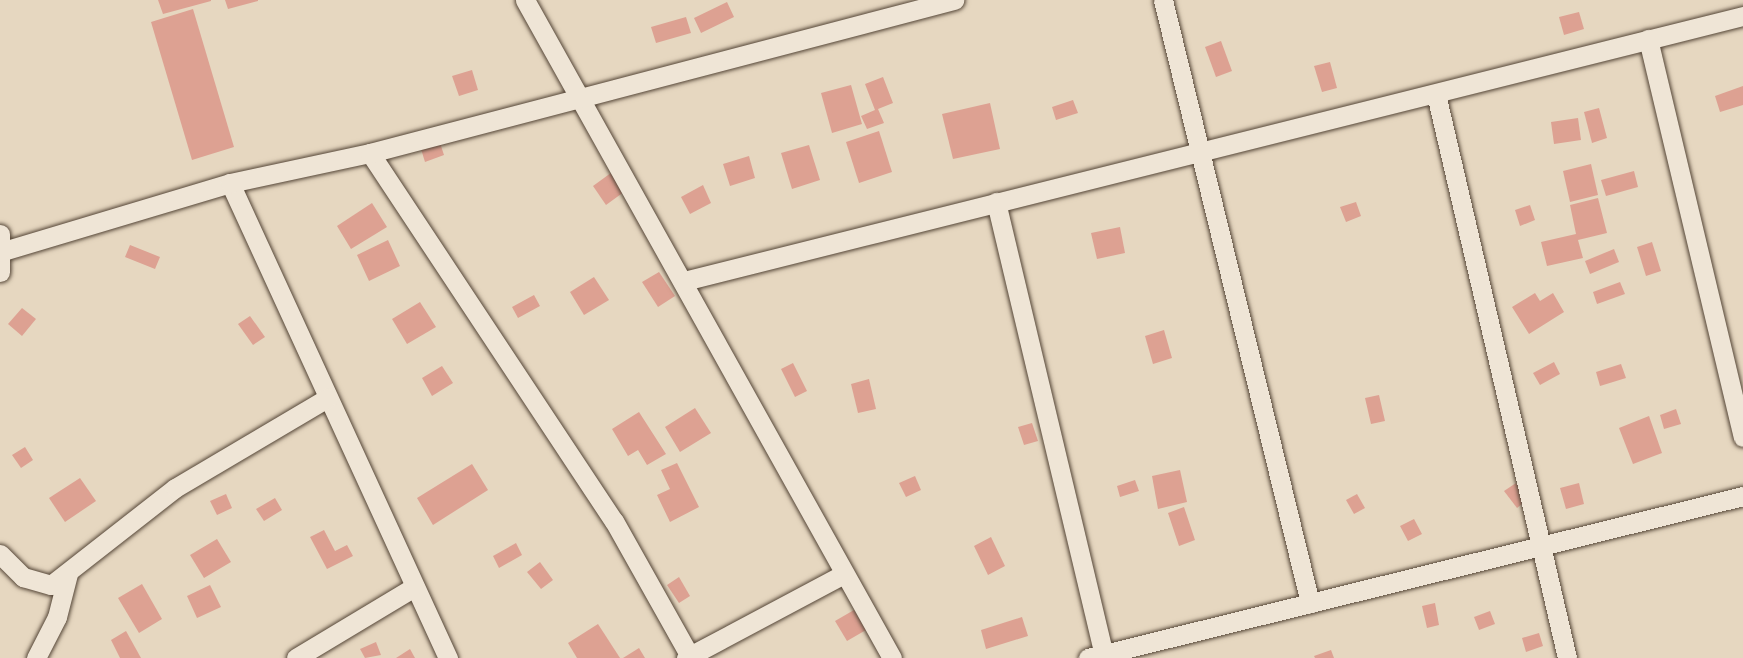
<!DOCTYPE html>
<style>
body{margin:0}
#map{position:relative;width:1743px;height:658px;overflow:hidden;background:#e6d7c0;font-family:Alegreya,serif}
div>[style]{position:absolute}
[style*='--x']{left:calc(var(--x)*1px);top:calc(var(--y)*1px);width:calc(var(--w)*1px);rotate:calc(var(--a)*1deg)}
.building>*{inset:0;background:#dda192}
.roads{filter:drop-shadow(0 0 2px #544536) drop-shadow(0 0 2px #544536)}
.minor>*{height:19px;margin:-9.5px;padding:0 9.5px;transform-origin:9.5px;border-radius:9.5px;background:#efe5d6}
span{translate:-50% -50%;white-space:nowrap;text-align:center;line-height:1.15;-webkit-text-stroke:5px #efe5d6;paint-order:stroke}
</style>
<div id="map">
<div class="building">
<i style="clip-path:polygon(158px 0,211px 0,211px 1px,163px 14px)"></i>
<i style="clip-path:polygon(225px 0,258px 0,258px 1px,228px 9px)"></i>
<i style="clip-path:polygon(727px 2px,734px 17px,701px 33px,694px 18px)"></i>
<i style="clip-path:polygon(193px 9px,234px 147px,192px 160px,151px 22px)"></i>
<i style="clip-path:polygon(1579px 12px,1584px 29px,1564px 35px,1559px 17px)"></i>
<i style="clip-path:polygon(686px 17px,691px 33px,656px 43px,651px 27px)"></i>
<i style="clip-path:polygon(1221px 41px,1232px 71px,1216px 77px,1205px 47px)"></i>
<i style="clip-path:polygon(1330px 62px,1337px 88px,1322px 92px,1314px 66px)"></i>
<i style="clip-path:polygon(472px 70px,478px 90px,459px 96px,452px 76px)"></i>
<i style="clip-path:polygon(883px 77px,893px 103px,878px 109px,884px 123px,867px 129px,861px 116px,875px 110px,865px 84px)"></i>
<i style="clip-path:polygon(851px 85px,862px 124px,832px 133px,821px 93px)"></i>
<i style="clip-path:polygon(1743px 86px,1743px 105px,1720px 112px,1715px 96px)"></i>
<i style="clip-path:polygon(1073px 100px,1078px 113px,1056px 120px,1052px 107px)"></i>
<i style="clip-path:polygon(990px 103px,1000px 149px,953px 159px,942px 114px)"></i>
<i style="clip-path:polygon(1599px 108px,1607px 138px,1592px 143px,1584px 112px)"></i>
<i style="clip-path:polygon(1578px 118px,1581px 140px,1554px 144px,1551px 122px)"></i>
<i style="clip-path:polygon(879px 131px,892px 172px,859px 183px,846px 142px)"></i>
<i style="clip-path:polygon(440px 143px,444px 155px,425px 162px,421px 149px)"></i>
<i style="clip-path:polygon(809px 145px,820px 180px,792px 189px,781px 153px)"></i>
<i style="clip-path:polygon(749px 156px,755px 178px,730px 186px,723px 164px)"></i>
<i style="clip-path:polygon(1591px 164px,1598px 195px,1570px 202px,1563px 171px)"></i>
<i style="clip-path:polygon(615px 170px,628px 189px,606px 205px,593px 186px)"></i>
<i style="clip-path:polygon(1634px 171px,1638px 187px,1606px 196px,1601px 180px)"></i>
<i style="clip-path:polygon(703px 185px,711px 203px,690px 214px,681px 197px)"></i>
<i style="clip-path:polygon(1598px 198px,1607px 233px,1578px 240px,1583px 258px,1547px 266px,1541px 242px,1576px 234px,1570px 205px)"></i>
<i style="clip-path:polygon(1356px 202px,1361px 216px,1346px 222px,1340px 207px)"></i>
<i style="clip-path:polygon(372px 203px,387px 227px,351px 249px,337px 226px)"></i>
<i style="clip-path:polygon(1530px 205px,1535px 220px,1520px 226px,1515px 210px)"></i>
<i style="clip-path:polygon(1120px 227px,1125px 253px,1097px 259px,1091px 233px)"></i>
<i style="clip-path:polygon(388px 240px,400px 266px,369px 281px,357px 255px)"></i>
<i style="clip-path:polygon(1652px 242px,1661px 271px,1646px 276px,1637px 247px)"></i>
<i style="clip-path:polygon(130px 245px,160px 257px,155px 269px,125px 257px)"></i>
<i style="clip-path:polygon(1614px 249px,1619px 262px,1590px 274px,1585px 261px)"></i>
<i style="clip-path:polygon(659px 272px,675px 296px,658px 307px,642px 282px)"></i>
<i style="clip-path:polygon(594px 277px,609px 300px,584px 315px,570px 292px)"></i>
<i style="clip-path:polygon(1620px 282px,1625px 294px,1597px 304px,1593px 292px)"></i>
<i style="clip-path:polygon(1535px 293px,1540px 301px,1553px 293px,1564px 312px,1529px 334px,1512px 307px)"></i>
<i style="clip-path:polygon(534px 295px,540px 306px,518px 318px,512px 307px)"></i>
<i style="clip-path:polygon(420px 302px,436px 327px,407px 344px,392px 319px)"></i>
<i style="clip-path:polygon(22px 308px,36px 319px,22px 336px,8px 324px)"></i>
<i style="clip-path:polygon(250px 316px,265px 337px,253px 345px,238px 324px)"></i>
<i style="clip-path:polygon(1164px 330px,1172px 358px,1153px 364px,1145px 336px)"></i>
<i style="clip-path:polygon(1554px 362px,1560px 374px,1540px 385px,1533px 373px)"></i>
<i style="clip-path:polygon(793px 363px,807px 391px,795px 397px,781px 369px)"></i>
<i style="clip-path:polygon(1621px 364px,1626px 378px,1600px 386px,1596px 372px)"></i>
<i style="clip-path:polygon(442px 366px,453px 383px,432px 396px,422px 378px)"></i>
<i style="clip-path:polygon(869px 379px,876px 409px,858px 413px,851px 384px)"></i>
<i style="clip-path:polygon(1379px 395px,1385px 421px,1371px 424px,1365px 398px)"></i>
<i style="clip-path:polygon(695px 408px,711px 433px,680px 452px,665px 427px)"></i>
<i style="clip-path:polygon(1676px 409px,1681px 424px,1664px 429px,1660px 415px)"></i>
<i style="clip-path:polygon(639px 412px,666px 454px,647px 465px,638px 450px,628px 456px,612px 429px)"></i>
<i style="clip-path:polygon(1649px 416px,1662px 453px,1633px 464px,1619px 428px)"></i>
<i style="clip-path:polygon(1032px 423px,1038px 441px,1024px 445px,1018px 427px)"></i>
<i style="clip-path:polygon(25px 447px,33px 460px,21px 468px,12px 455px)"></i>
<i style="clip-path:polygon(677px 463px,699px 507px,670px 522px,657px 495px,670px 489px,661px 470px)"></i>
<i style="clip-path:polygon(472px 464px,488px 490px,433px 525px,417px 498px)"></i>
<i style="clip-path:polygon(1180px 470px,1187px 502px,1158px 509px,1152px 476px)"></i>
<i style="clip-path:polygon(915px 476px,921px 490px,906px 497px,899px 483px)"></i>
<i style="clip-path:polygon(80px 478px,96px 501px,65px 522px,49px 498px)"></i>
<i style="clip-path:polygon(1135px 480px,1139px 491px,1120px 497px,1117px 486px)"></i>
<i style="clip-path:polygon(1516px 483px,1528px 499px,1517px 508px,1504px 491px)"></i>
<i style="clip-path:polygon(1579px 483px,1584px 504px,1566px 509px,1560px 488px)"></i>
<i style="clip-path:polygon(226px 494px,232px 508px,217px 515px,210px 501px)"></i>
<i style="clip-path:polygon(1357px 494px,1365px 508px,1354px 514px,1346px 500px)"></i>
<i style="clip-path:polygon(275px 498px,282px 510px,264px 521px,256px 509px)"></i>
<i style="clip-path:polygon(1184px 507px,1195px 540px,1179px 546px,1168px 513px)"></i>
<i style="clip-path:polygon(1414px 519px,1422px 534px,1408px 541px,1400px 526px)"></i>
<i style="clip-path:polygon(324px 530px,335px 551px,347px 545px,353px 556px,327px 569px,310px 537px)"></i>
<i style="clip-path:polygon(991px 537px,1005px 566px,988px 575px,974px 546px)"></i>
<i style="clip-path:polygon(217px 539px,231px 562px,204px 578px,190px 555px)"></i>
<i style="clip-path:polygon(516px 543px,522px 555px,499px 568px,493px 556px)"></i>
<i style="clip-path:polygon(540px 562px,553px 580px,541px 589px,527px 572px)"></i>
<i style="clip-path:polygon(679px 577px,690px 596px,679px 603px,667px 585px)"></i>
<i style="clip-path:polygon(142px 584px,162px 619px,139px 633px,118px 598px)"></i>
<i style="clip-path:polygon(210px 585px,221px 607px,197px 618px,187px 596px)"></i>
<i style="clip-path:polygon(1435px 603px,1439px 625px,1427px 628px,1422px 606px)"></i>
<i style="clip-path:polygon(854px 610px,866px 630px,847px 641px,835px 621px)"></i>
<i style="clip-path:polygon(1490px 611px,1495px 624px,1479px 630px,1474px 617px)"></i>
<i style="clip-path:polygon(1022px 617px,1028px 636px,986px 649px,981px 630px)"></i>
<i style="clip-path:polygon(598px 624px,620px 658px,577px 658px,568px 643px)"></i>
<i style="clip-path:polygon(126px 631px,141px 658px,120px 658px,111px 640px)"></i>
<i style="clip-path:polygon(1539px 633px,1543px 646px,1526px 652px,1522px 638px)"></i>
<i style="clip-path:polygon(376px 642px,381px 655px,365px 658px,360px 649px)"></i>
<i style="clip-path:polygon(639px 648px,645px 658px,623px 658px)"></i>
<i style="clip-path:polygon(410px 649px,415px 658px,396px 658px)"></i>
<i style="clip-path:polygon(1331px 650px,1334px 658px,1315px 658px,1314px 656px)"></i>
</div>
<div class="roads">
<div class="minor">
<i style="--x:525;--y:0;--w:753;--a:60.85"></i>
<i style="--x:1163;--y:0;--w:621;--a:76.3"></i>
<i style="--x:1648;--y:39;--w:409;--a:76.6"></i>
<i style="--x:1436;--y:94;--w:579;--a:76.92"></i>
<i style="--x:370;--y:153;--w:442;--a:56.5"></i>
<i style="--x:614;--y:521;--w:157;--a:60.7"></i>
<i style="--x:230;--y:183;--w:523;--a:65.35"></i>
<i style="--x:996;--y:202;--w:465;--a:76.6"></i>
<i style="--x:0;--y:234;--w:38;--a:90"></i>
<i style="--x:0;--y:252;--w:240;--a:-16.7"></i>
<i style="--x:230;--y:183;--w:143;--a:-12.1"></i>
<i style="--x:370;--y:153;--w:604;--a:-14.68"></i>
<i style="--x:684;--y:281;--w:1092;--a:-14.05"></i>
<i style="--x:0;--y:554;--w:33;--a:45"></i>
<i style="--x:23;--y:577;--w:29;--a:16"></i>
<i style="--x:51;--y:585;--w:157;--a:-38"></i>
<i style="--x:175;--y:488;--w:177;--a:-30.6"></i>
<i style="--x:36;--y:658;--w:46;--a:-62.9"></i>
<i style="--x:57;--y:617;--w:44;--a:-75.7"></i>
<i style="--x:296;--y:658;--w:134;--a:-31"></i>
<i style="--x:686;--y:658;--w:179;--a:-28"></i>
<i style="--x:1088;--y:658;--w:675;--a:-13.89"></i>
</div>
</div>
</div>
